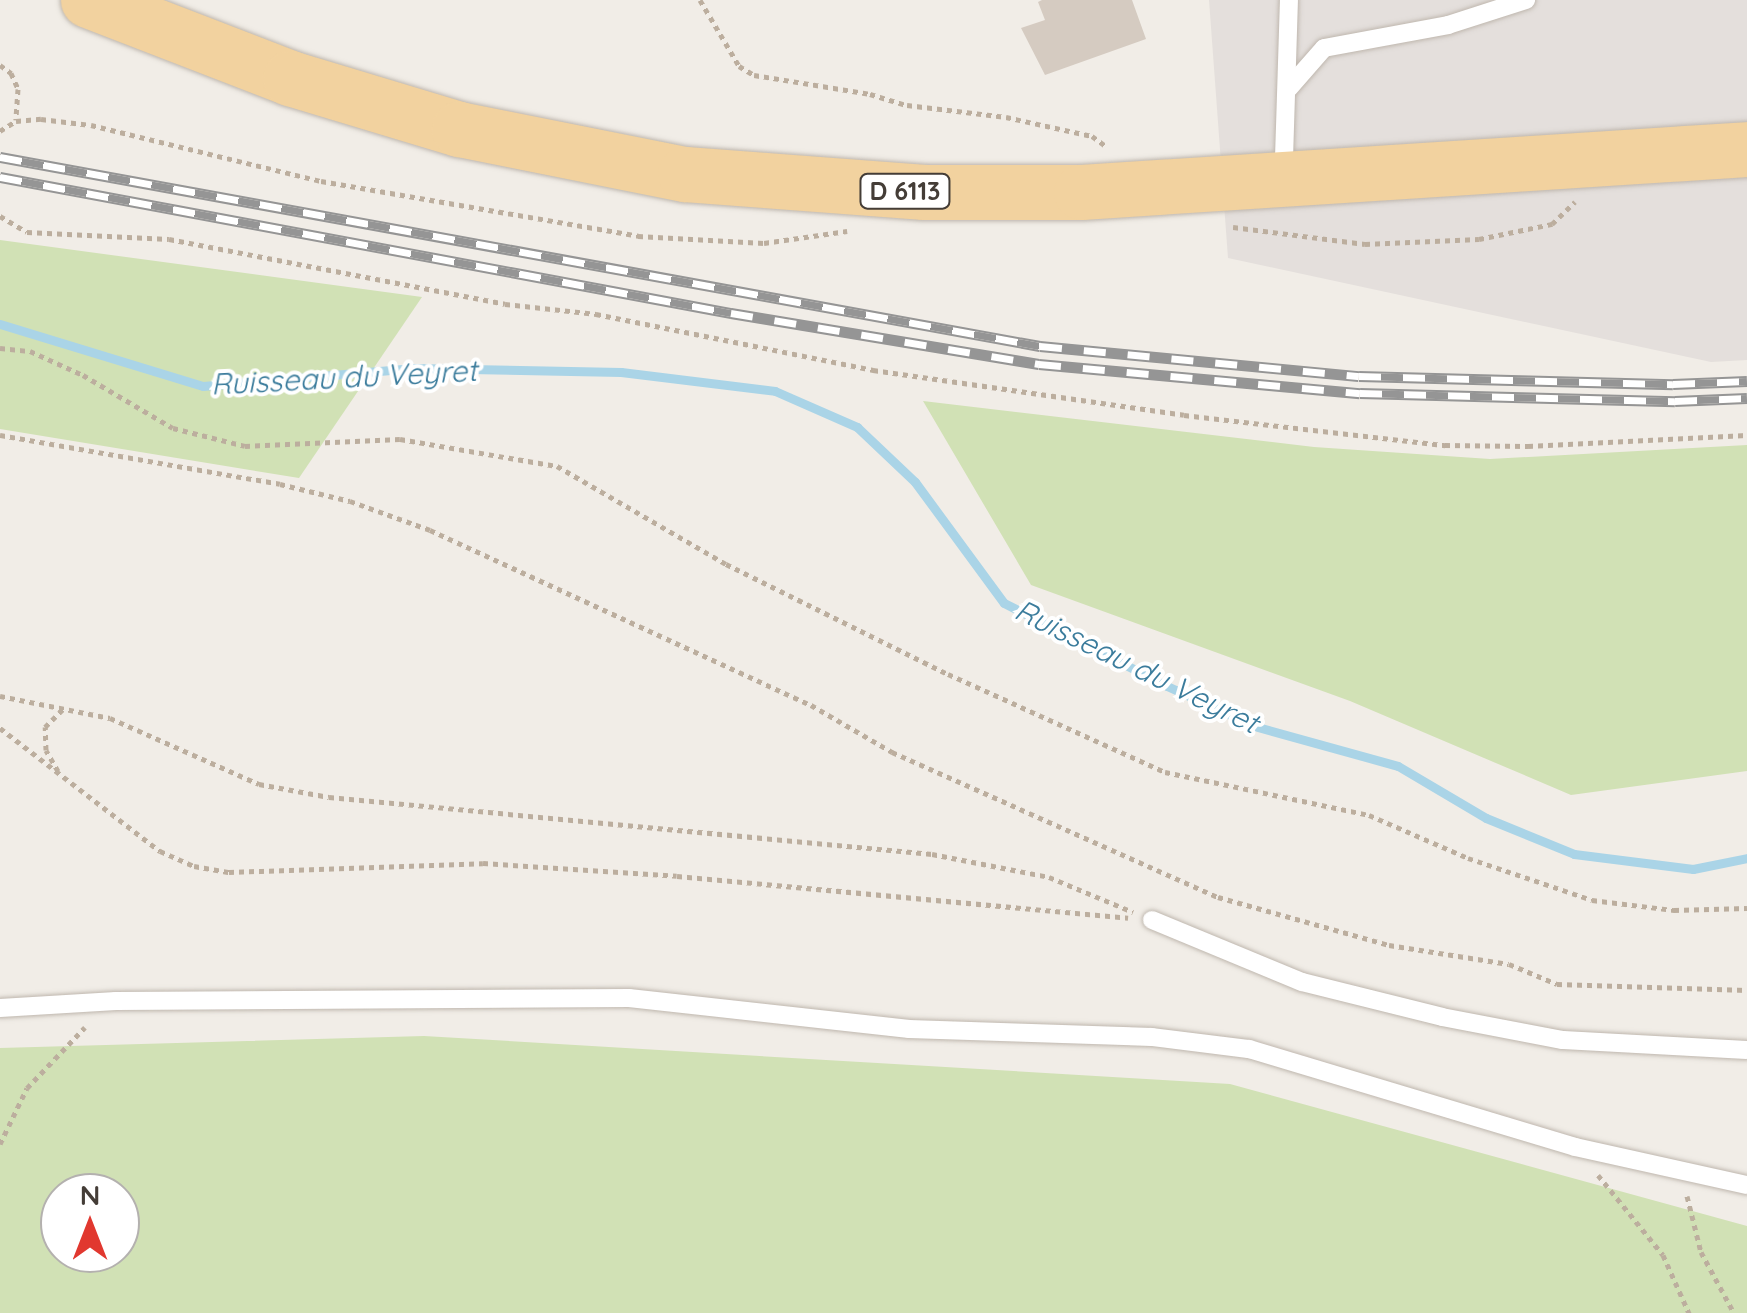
<!DOCTYPE html>
<style>
body{margin:0}
#map{position:relative;width:1747px;height:1313px;overflow:hidden;background:#f1ede7;font-family:Quicksand,sans-serif}
div>[style]{position:absolute}
[style*='--x']{left:calc(var(--x)*1px);top:calc(var(--y)*1px);width:calc(var(--w)*1px);rotate:calc(var(--a)*1deg)}
.industrial>*{inset:0;background:#e4dfdc}
.green>*{inset:0;background:#d1e1b5}
.stream>*{height:9px;margin:-4.5px;padding:0 4.5px;transform-origin:4.5px;border-radius:4.5px;background:#aad4e7}
.building>*{inset:0;background:#d5cbc1}
.path>*{height:5px;margin-top:-2.5px;transform-origin:0;background:repeating-linear-gradient(90deg,#bcae9e 0 5px,transparent 0 10px)}
.roads{filter:drop-shadow(0 0 2px #bfb7ae) drop-shadow(0 0 2px #bfb7ae)}
.lane>*{height:18px;margin:-9px;padding:0 9px;transform-origin:9px;border-radius:9px;background:#fff}
.primary>*{height:55px;margin:-27.5px;padding:0 27.5px;transform-origin:27.5px;border-radius:27.5px;background:#f2d29f}
.rail>*{height:11px;margin-top:-5.5px;transform-origin:0;background:repeating-linear-gradient(90deg,#fff 0 22px,#959595 0 44px);box-sizing:border-box;border-block:2px solid #959595}
span{translate:-50% -50%;white-space:nowrap;text-align:center;line-height:1.15;-webkit-text-stroke:8px #fff;paint-order:stroke}
.shield-label span{padding:2px 8px;background:#fff;border:2px solid;border-radius:8px;-webkit-text-stroke-width:0}
.shield-label{font-size:25px;color:#443d37;font-weight:700}
.water-label{font-size:30px;color:#3b7c9c;font-style:italic}
.north{position:absolute;left:40px;top:1173px;width:100px;height:100px;box-sizing:border-box;background:#fff;border:2px solid #b4b1af;border-radius:50%;rotate:0deg;font-size:28px;font-weight:700;line-height:40px;text-align:center;color:#443d37}
.north::after{content:'';display:block;margin:auto;width:35px;height:45px;background:#e1382f;clip-path:polygon(50% 0,100% 100%,50% 72%,0 100%)}
</style>
<div id="map">
<div class="industrial">
<i style="clip-path:polygon(1209px 0,1747px 0,1747px 360px,1711px 362px,1228px 258px)"></i>
</div>
<div class="green">
<i style="clip-path:polygon(0 240px,422px 297px,299px 478px,0 429px)"></i>
<i style="clip-path:polygon(923px 401px,1314px 447px,1490px 459px,1747px 445px,1747px 771px,1571px 795px,1350px 701px,1031px 585px)"></i>
<i style="clip-path:polygon(evenodd,424px 1036px,1230px 1084px,1747px 1226px,1747px 1313px,0 1313px,0 1048px,424px 1036px,60px 1193px,120px 1193px,120px 1253px,60px 1253px,60px 1193px)"></i>
</div>
<div class="stream">
<i style="--x:0;--y:324;--w:212;--a:17"></i>
<i style="--x:203;--y:386;--w:212;--a:-4.9"></i>
<i style="--x:414;--y:368;--w:207;--a:1.1"></i>
<i style="--x:621;--y:372;--w:155;--a:7"></i>
<i style="--x:775;--y:391;--w:90;--a:23.7"></i>
<i style="--x:857;--y:427;--w:80;--a:43.5"></i>
<i style="--x:915;--y:482;--w:150;--a:53.7"></i>
<i style="--x:1004;--y:603;--w:183;--a:27"></i>
<i style="--x:1167;--y:686;--w:96;--a:24.7"></i>
<i style="--x:1254;--y:726;--w:149;--a:15.5"></i>
<i style="--x:1398;--y:766;--w:102;--a:30.6"></i>
<i style="--x:1486;--y:818;--w:95;--a:22.2"></i>
<i style="--x:1574;--y:854;--w:120;--a:7.2"></i>
<i style="--x:1693;--y:869;--w:55;--a:-11.5"></i>
</div>
<div class="building">
<i style="clip-path:polygon(1042px 0,1132px 0,1146px 39px,1045px 75px,1021px 28px,1045px 20px,1038px 2px)"></i>
</div>
<div class="path">
<i style="--x:700;--y:0;--w:77;--a:59.4"></i>
<i style="--x:739;--y:66;--w:17;--a:31"></i>
<i style="--x:754;--y:75;--w:118;--a:9.3"></i>
<i style="--x:870;--y:94;--w:39;--a:17"></i>
<i style="--x:907;--y:105;--w:100;--a:6.9"></i>
<i style="--x:1006;--y:117;--w:88;--a:12.5"></i>
<i style="--x:1092;--y:136;--w:19;--a:36"></i>
<i style="--x:0;--y:65;--w:14;--a:36"></i>
<i style="--x:11;--y:73;--w:17;--a:66"></i>
<i style="--x:18;--y:89;--w:31;--a:94"></i>
<i style="--x:0;--y:131;--w:19;--a:-32"></i>
<i style="--x:16;--y:121;--w:25;--a:-5"></i>
<i style="--x:41;--y:119;--w:50;--a:6.8"></i>
<i style="--x:91;--y:125;--w:237;--a:13.7"></i>
<i style="--x:321;--y:181;--w:322;--a:9.8"></i>
<i style="--x:638;--y:236;--w:126;--a:3.2"></i>
<i style="--x:764;--y:243;--w:84;--a:-8.2"></i>
<i style="--x:0;--y:216;--w:31;--a:31"></i>
<i style="--x:27;--y:232;--w:142;--a:2.8"></i>
<i style="--x:169;--y:239;--w:342;--a:10.9"></i>
<i style="--x:505;--y:304;--w:92;--a:6.3"></i>
<i style="--x:596;--y:314;--w:283;--a:11.4"></i>
<i style="--x:873;--y:370;--w:314;--a:8.2"></i>
<i style="--x:1184;--y:415;--w:263;--a:6.6"></i>
<i style="--x:1445;--y:445;--w:83;--a:0.7"></i>
<i style="--x:1528;--y:446;--w:219;--a:-2.9"></i>
<i style="--x:1233;--y:227;--w:133;--a:7.3"></i>
<i style="--x:1365;--y:244;--w:114;--a:-2.5"></i>
<i style="--x:1479;--y:239;--w:75;--a:-11.6"></i>
<i style="--x:1552;--y:224;--w:32;--a:-44"></i>
<i style="--x:0;--y:348;--w:30;--a:6"></i>
<i style="--x:30;--y:351;--w:58;--a:24.4"></i>
<i style="--x:83;--y:375;--w:104;--a:30.5"></i>
<i style="--x:173;--y:428;--w:74;--a:14"></i>
<i style="--x:245;--y:446;--w:155;--a:-2.6"></i>
<i style="--x:400;--y:439;--w:159;--a:9.8"></i>
<i style="--x:557;--y:466;--w:195;--a:30.1"></i>
<i style="--x:726;--y:564;--w:248;--a:26.4"></i>
<i style="--x:948;--y:674;--w:238;--a:24.3"></i>
<i style="--x:1165;--y:772;--w:208;--a:11.9"></i>
<i style="--x:1369;--y:815;--w:108;--a:23.5"></i>
<i style="--x:1468;--y:858;--w:131;--a:18.7"></i>
<i style="--x:1592;--y:900;--w:83;--a:7"></i>
<i style="--x:1674;--y:910;--w:73;--a:-1.6"></i>
<i style="--x:0;--y:435;--w:284;--a:9.9"></i>
<i style="--x:280;--y:484;--w:72;--a:13.7"></i>
<i style="--x:350;--y:501;--w:85;--a:19.9"></i>
<i style="--x:430;--y:530;--w:419;--a:24.7"></i>
<i style="--x:811;--y:705;--w:94;--a:30.1"></i>
<i style="--x:892;--y:752;--w:357;--a:24"></i>
<i style="--x:1218;--y:897;--w:178;--a:15.7"></i>
<i style="--x:1389;--y:945;--w:121;--a:9"></i>
<i style="--x:1509;--y:964;--w:52;--a:22.6"></i>
<i style="--x:1557;--y:984;--w:190;--a:1.8"></i>
<i style="--x:0;--y:696;--w:112;--a:11.3"></i>
<i style="--x:110;--y:718;--w:163;--a:23.9"></i>
<i style="--x:259;--y:784;--w:71;--a:10.5"></i>
<i style="--x:329;--y:797;--w:606;--a:5.4"></i>
<i style="--x:932;--y:854;--w:119;--a:11.1"></i>
<i style="--x:1049;--y:877;--w:91;--a:22.6"></i>
<i style="--x:0;--y:728;--w:202;--a:37.6"></i>
<i style="--x:160;--y:851;--w:37;--a:24"></i>
<i style="--x:194;--y:866;--w:36;--a:10"></i>
<i style="--x:229;--y:872;--w:254;--a:-2"></i>
<i style="--x:483;--y:863;--w:194;--a:3.8"></i>
<i style="--x:677;--y:876;--w:453;--a:5.3"></i>
<i style="--x:58;--y:771;--w:24;--a:-120"></i>
<i style="--x:46;--y:750;--w:23;--a:-92"></i>
<i style="--x:45;--y:727;--w:27;--a:-45"></i>
<i style="--x:0;--y:1144;--w:62;--a:-64.3"></i>
<i style="--x:27;--y:1088;--w:84;--a:-46.4"></i>
<i style="--x:1598;--y:1175;--w:103;--a:50.9"></i>
<i style="--x:1663;--y:1255;--w:64;--a:65.9"></i>
<i style="--x:1687;--y:1196;--w:58;--a:76"></i>
<i style="--x:1701;--y:1252;--w:69;--a:61.6"></i>
</div>
<div class="roads">
<div class="lane">
<i style="--x:1289;--y:88;--w:53;--a:-48.8"></i>
<i style="--x:1324;--y:48;--w:126;--a:-10.5"></i>
<i style="--x:1448;--y:25;--w:82;--a:-17.8"></i>
<i style="--x:1284;--y:158;--w:158;--a:-88.2"></i>
<i style="--x:1152;--y:920;--w:162;--a:22.5"></i>
<i style="--x:1302;--y:982;--w:144;--a:14"></i>
<i style="--x:1442;--y:1017;--w:123;--a:10.8"></i>
<i style="--x:1563;--y:1040;--w:184;--a:3.1"></i>
<i style="--x:0;--y:1008;--w:116;--a:-3.5"></i>
<i style="--x:116;--y:1001;--w:513;--a:-0.34"></i>
<i style="--x:629;--y:998;--w:282;--a:6.3"></i>
<i style="--x:909;--y:1029;--w:243;--a:1.9"></i>
<i style="--x:1152;--y:1037;--w:98;--a:7.1"></i>
<i style="--x:1249;--y:1049;--w:340;--a:16.7"></i>
<i style="--x:1575;--y:1147;--w:176;--a:12.5"></i>
</div>
<div class="primary">
<i style="--x:88;--y:0;--w:217;--a:21.1"></i>
<i style="--x:290;--y:78;--w:177;--a:16.8"></i>
<i style="--x:459;--y:129;--w:230;--a:11.3"></i>
<i style="--x:685;--y:174;--w:240;--a:4.3"></i>
<i style="--x:924;--y:192;--w:157;--a:0"></i>
<i style="--x:1081;--y:192;--w:667;--a:-3.69"></i>
</div>
</div>
<div class="rail">
<i style="--x:0;--y:157;--w:1057;--a:10.3"></i>
<i style="--x:1040;--y:346;--w:320;--a:5.4"></i>
<i style="--x:1359;--y:376;--w:314;--a:1.5"></i>
<i style="--x:1673;--y:384;--w:74;--a:-2.3"></i>
<i style="--x:0;--y:177;--w:744;--a:10.54"></i>
<i style="--x:731;--y:313;--w:312;--a:9.4"></i>
<i style="--x:1039;--y:364;--w:322;--a:5.2"></i>
<i style="--x:1360;--y:393;--w:315;--a:1.5"></i>
<i style="--x:1675;--y:401;--w:72;--a:-2.4"></i>
</div>
<div class="shield-label">
<span style="left:905px;top:191px">D 6113</span>
</div>
<div class="water-label">
<span style="left:344px;top:377px;rotate:-3deg">Ruisseau du Veyret</span>
<span style="left:1137px;top:666px;rotate:26deg">Ruisseau du Veyret</span>
</div>
<div class="north">N</div>
</div>
